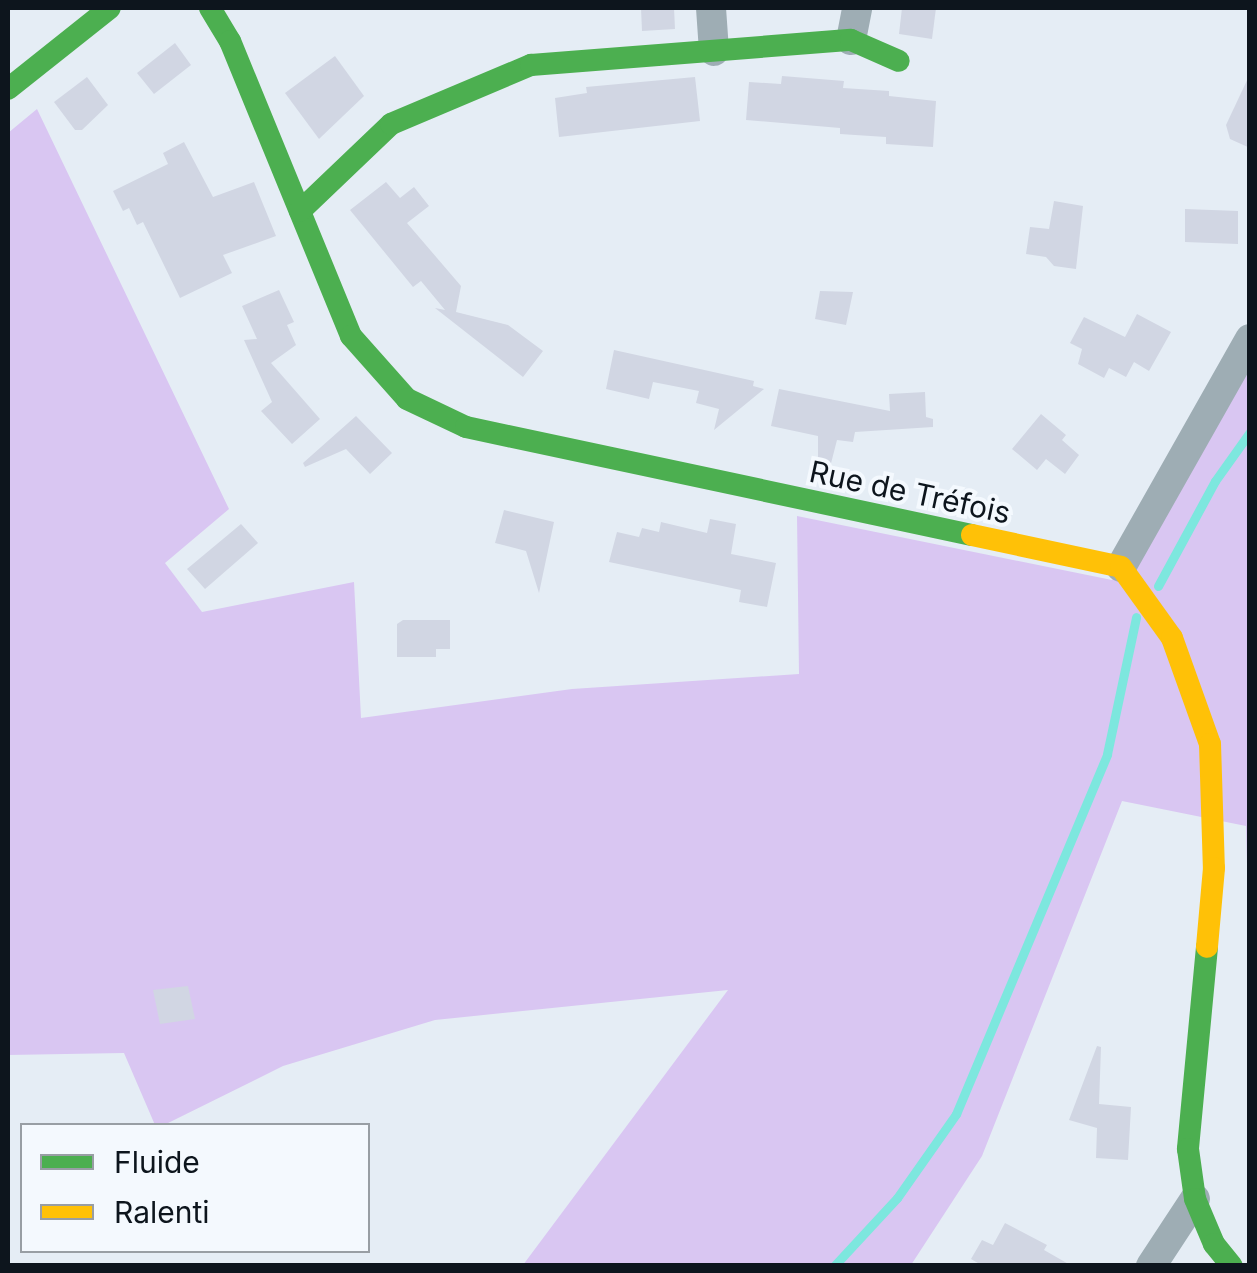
<!DOCTYPE html>
<meta charset="utf-8">
<style>
body{margin:0}
#map{position:relative;width:1257px;height:1273px;overflow:hidden;background:#e5edf5;font-family:Inter,sans-serif}
div>[style]{position:absolute}
[style*='--x']{left:calc(var(--x)*1px);top:calc(var(--y)*1px);width:calc(var(--w)*1px);rotate:calc(var(--a)*1deg)}
.green>*{inset:0;background:#d9c6f2}
.stream>*{height:9px;margin:-4.5px;padding:0 4.5px;transform-origin:4.5px;border-radius:4.5px;background:#7de7de}
.building>*{inset:0;background:#d1d6e3}
.street>*{height:30px;margin:-15px;padding:0 15px;transform-origin:15px;border-radius:15px;background:#9eadb4}
.fast>*{height:22px;margin:-11px;padding:0 11px;transform-origin:11px;border-radius:11px;background:#4caf50}
.slow>*{height:22px;margin:-11px;padding:0 11px;transform-origin:11px;border-radius:11px;background:#ffc107}
span{translate:-50% -50%;white-space:nowrap;text-align:center;line-height:1.15;-webkit-text-stroke:8px #f4f9fe;paint-order:stroke}
.street-label{font-size:30px;color:#0d151d}
.frame{position:absolute;inset:0;border:10px solid #0d151d;pointer-events:none}
.legend{position:absolute;left:20px;top:1123px;width:350px;height:130px;box-sizing:border-box;background:#f4f9fe;border:2px solid #989ea4;margin:0;padding:12px 18px;list-style:none;font-size:30px;color:#0d151d}
.legend li{display:flex;align-items:center;gap:20px;height:50px}
.legend b{width:50px;border:2px solid #989ea4}
</style>
<div id="map">
<div class="green">
<i style="clip-path:polygon(37px 109px,229px 509px,165px 563px,202px 612px,354px 582px,361px 718px,572px 689px,799px 674px,797px 516px,1112px 580px,1249px 362px,1249px 941px,1246px 826px,1122px 801px,982px 1156px,911px 1265px,523px 1265px,728px 990px,435px 1020px,283px 1066px,164px 1125px,155px 1125px,124px 1053px,8px 1055px,8px 133px)"></i>
</div>
<div class="stream">
<i style="--x:1158;--y:586;--w:119;--a:-61.5"></i>
<i style="--x:1215;--y:481;--w:60;--a:-54.5"></i>
<i style="--x:834;--y:1266;--w:93;--a:-47.2"></i>
<i style="--x:897;--y:1198;--w:103;--a:-54.9"></i>
<i style="--x:956;--y:1114;--w:390;--a:-67.2"></i>
<i style="--x:1107;--y:754;--w:140;--a:-78"></i>
</div>
<div class="building">
<i style="clip-path:polygon(641px 8px,674px 8px,675px 29px,642px 31px)"></i>
<i style="clip-path:polygon(902px 8px,936px 8px,932px 39px,899px 34px)"></i>
<i style="clip-path:polygon(175px 43px,191px 65px,154px 94px,137px 73px)"></i>
<i style="clip-path:polygon(335px 56px,364px 96px,319px 139px,285px 93px)"></i>
<i style="clip-path:polygon(1250px 74px,1250px 148px,1230px 139px,1226px 125px)"></i>
<i style="clip-path:polygon(782px 76px,844px 81px,843px 88px,889px 91px,889px 96px,936px 101px,933px 147px,886px 144px,886px 137px,840px 134px,840px 128px,746px 120px,749px 82px,781px 84px)"></i>
<i style="clip-path:polygon(87px 77px,108px 105px,82px 130px,75px 130px,54px 102px)"></i>
<i style="clip-path:polygon(695px 77px,700px 121px,559px 137px,555px 98px,587px 93px,586px 87px)"></i>
<i style="clip-path:polygon(184px 142px,213px 197px,254px 182px,276px 236px,223px 255px,232px 273px,180px 298px,143px 222px,137px 225px,129px 208px,123px 211px,113px 191px,168px 164px,163px 153px)"></i>
<i style="clip-path:polygon(386px 182px,400px 198px,414px 187px,429px 206px,407px 223px,461px 286px,456px 312px,508px 325px,543px 351px,523px 377px,435px 308px,445px 310px,421px 281px,413px 287px,350px 210px)"></i>
<i style="clip-path:polygon(1054px 201px,1083px 206px,1076px 269px,1054px 266px,1046px 257px,1026px 254px,1030px 227px,1049px 229px)"></i>
<i style="clip-path:polygon(1185px 209px,1238px 211px,1238px 244px,1185px 242px)"></i>
<i style="clip-path:polygon(279px 290px,294px 322px,287px 325px,296px 345px,271px 363px,320px 419px,292px 444px,261px 411px,272px 402px,244px 340px,257px 339px,242px 306px)"></i>
<i style="clip-path:polygon(820px 291px,853px 292px,846px 325px,815px 319px)"></i>
<i style="clip-path:polygon(1137px 314px,1171px 332px,1149px 371px,1134px 362px,1126px 377px,1109px 368px,1104px 378px,1078px 364px,1082px 349px,1070px 343px,1084px 317px,1125px 337px)"></i>
<i style="clip-path:polygon(614px 350px,754px 381px,753px 386px,764px 389px,714px 430px,719px 409px,696px 403px,699px 391px,653px 382px,649px 399px,606px 389px)"></i>
<i style="clip-path:polygon(779px 389px,890px 411px,889px 394px,925px 392px,926px 417px,933px 419px,933px 427px,855px 432px,853px 442px,837px 440px,827px 479px,818px 477px,818px 436px,771px 426px)"></i>
<i style="clip-path:polygon(1041px 414px,1066px 435px,1062px 440px,1079px 455px,1065px 474px,1046px 459px,1037px 470px,1012px 449px)"></i>
<i style="clip-path:polygon(356px 416px,392px 453px,370px 474px,346px 449px,305px 467px,303px 463px)"></i>
<i style="clip-path:polygon(504px 510px,554px 522px,539px 593px,526px 551px,495px 543px)"></i>
<i style="clip-path:polygon(710px 519px,736px 524px,731px 554px,776px 563px,767px 607px,739px 602px,741px 590px,609px 562px,617px 532px,639px 537px,642px 528px,659px 532px,661px 522px,707px 533px)"></i>
<i style="clip-path:polygon(241px 524px,258px 543px,205px 589px,187px 569px)"></i>
<i style="clip-path:polygon(403px 620px,450px 620px,450px 649px,436px 649px,436px 657px,397px 657px,397px 624px)"></i>
<i style="clip-path:polygon(188px 986px,195px 1019px,160px 1024px,153px 990px)"></i>
<i style="clip-path:polygon(1097px 1046px,1101px 1047px,1099px 1104px,1131px 1107px,1128px 1160px,1096px 1158px,1097px 1128px,1069px 1120px)"></i>
<i style="clip-path:polygon(1005px 1223px,1047px 1245px,1044px 1250px,1072px 1266px,983px 1266px,971px 1259px,982px 1240px,993px 1245px)"></i>
</div>
<div class="street">
<i style="--x:711;--y:8;--w:43;--a:86"></i>
<i style="--x:851;--y:40;--w:33;--a:-79"></i>
<i style="--x:1121;--y:567;--w:262;--a:-60.5"></i>
<i style="--x:1151;--y:1266;--w:80;--a:-56.7"></i>
</div>
<div class="fast">
<i style="--x:210;--y:8;--w:39;--a:59"></i>
<i style="--x:230;--y:41;--w:319;--a:67.7"></i>
<i style="--x:351;--y:336;--w:84;--a:48.4"></i>
<i style="--x:407;--y:399;--w:65;--a:25.4"></i>
<i style="--x:466;--y:427;--w:517;--a:12.05"></i>
<i style="--x:8;--y:89;--w:130;--a:-38.5"></i>
<i style="--x:300;--y:211;--w:126;--a:-43.7"></i>
<i style="--x:391;--y:124;--w:152;--a:-22.9"></i>
<i style="--x:531;--y:65;--w:321;--a:-4.5"></i>
<i style="--x:851;--y:40;--w:52;--a:23.6"></i>
<i style="--x:1207;--y:947;--w:203;--a:95.4"></i>
<i style="--x:1188;--y:1149;--w:50;--a:82"></i>
<i style="--x:1195;--y:1199;--w:49;--a:67.1"></i>
<i style="--x:1214;--y:1244;--w:28;--a:51"></i>
</div>
<div class="slow">
<i style="--x:972;--y:535;--w:152;--a:12.1"></i>
<i style="--x:1121;--y:567;--w:87;--a:54.3"></i>
<i style="--x:1172;--y:638;--w:113;--a:70.3"></i>
<i style="--x:1210;--y:744;--w:124;--a:88.2"></i>
<i style="--x:1214;--y:868;--w:79;--a:95.1"></i>
</div>
<div class="street-label">
<span style="left:910px;top:492px;rotate:12deg">Rue de Tréfois</span>
</div>
<div class="frame"></div>
<ul class="legend">
<li><b style="height:12px;background:#4caf50"></b>Fluide</li>
<li><b style="height:12px;background:#ffc107"></b>Ralenti</li>
</ul>
</div>
